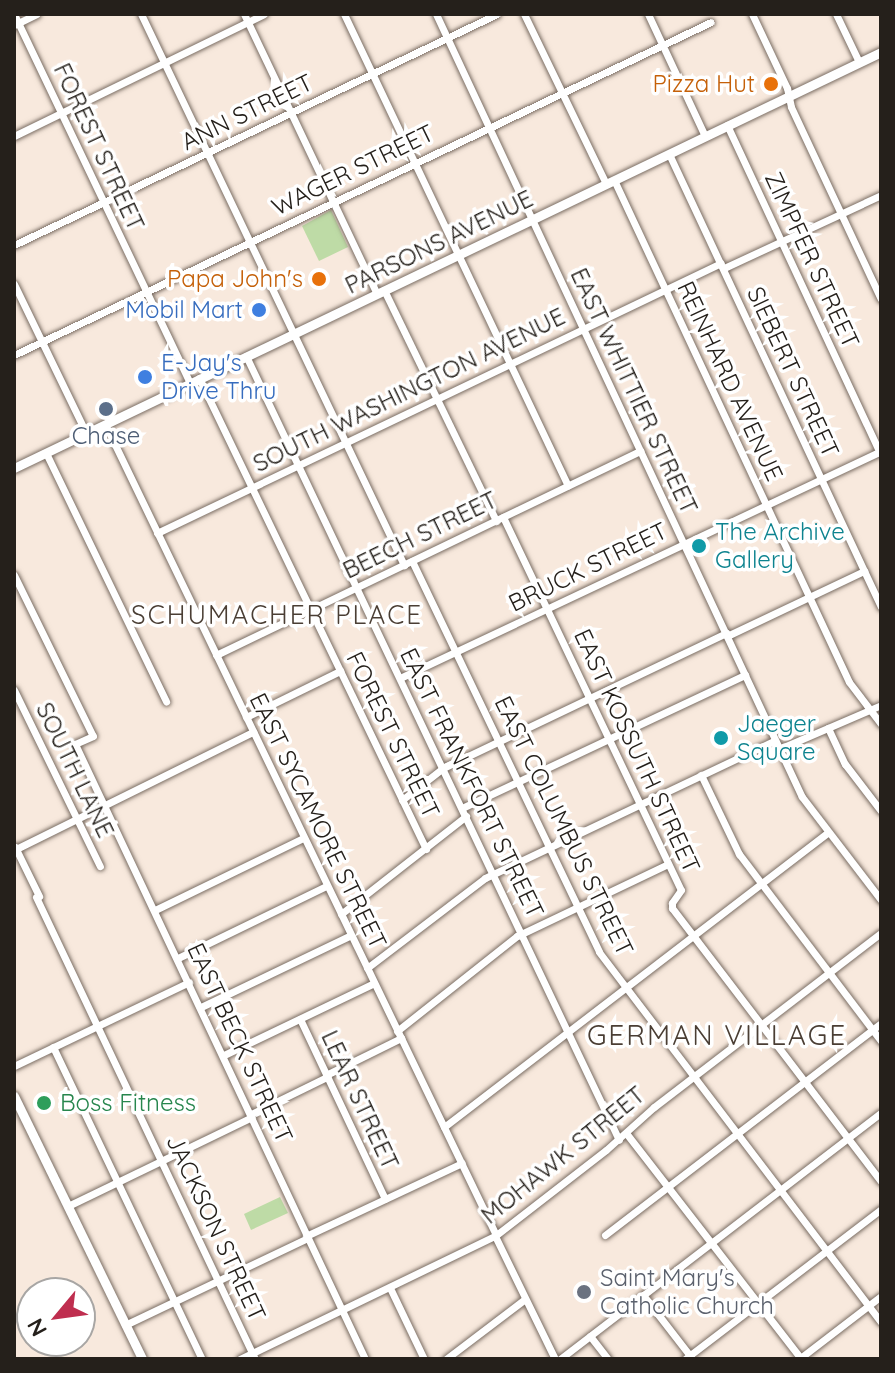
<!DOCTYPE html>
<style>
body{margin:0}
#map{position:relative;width:895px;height:1373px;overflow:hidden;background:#f8e9dd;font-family:Quicksand,sans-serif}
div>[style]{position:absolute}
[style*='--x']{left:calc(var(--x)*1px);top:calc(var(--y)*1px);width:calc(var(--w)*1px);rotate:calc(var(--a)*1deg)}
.green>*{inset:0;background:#bedba6}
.roads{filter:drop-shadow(0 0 2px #7a6d63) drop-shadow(0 0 2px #7a6d63)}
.minor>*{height:7px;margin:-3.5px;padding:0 3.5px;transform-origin:3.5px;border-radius:3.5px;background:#fff}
.major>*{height:9px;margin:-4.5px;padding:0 4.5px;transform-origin:4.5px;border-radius:4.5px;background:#fff}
.dots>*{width:22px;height:22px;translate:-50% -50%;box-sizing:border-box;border:4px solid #fff;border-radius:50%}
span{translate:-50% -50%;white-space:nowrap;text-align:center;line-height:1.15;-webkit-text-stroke:7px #fff;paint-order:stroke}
.food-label{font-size:24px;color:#c56008}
.right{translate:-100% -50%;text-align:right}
.street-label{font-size:24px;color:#25201b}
.shop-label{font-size:24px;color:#366cbe}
.left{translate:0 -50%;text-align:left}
.service-label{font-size:24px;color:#4e5e75}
.culture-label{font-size:24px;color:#0d838f}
.leisure-label{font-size:24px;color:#27864d}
.worship-label{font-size:24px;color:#5b616d}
.neighbourhood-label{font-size:26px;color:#4a3e34;letter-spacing:2px}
.quarter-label{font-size:28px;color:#4a3e34;letter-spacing:2px}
.frame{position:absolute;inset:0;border:16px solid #25201b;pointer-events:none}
.north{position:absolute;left:16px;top:1277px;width:80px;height:80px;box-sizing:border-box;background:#fff;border:2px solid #a8a6a4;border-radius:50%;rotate:241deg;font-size:22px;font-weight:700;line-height:32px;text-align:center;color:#25201b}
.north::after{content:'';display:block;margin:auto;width:28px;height:36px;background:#bf2e4f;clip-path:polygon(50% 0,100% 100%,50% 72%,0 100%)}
</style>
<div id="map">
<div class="green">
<i style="clip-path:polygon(331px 210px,348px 247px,319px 261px,302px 226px)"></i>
<i style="clip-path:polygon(280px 1197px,288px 1213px,251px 1230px,244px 1214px)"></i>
</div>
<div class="roads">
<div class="minor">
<i style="--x:14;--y:14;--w:409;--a:64.5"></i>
<i style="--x:141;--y:14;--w:611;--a:64.48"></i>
<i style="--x:244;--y:14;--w:310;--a:64.6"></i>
<i style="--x:344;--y:14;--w:522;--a:64.61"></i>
<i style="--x:436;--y:14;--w:864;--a:64.95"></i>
<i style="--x:802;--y:797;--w:130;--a:52.5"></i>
<i style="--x:524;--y:14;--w:189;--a:64.2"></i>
<i style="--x:648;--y:14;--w:135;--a:65"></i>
<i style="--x:752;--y:14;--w:82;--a:64.7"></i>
<i style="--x:787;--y:88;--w:19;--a:78"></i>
<i style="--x:791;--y:107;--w:212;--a:64.9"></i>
<i style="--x:836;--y:14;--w:53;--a:64.4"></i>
<i style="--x:14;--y:25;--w:25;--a:-26"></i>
<i style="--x:727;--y:125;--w:362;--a:65"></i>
<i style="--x:14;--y:136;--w:278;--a:-26"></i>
<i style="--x:669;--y:154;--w:500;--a:64.92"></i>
<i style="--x:614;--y:180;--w:554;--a:64.91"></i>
<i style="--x:849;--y:682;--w:53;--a:52.7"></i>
<i style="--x:14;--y:245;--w:535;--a:-25.56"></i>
<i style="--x:724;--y:268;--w:173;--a:-24.9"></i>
<i style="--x:14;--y:284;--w:165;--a:64.2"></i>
<i style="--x:384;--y:290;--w:257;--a:64.1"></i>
<i style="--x:14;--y:355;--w:772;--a:-25.54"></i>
<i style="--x:246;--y:356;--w:868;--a:64.56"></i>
<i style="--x:199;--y:378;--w:523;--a:64.27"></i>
<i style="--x:105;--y:424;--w:900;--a:64.26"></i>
<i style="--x:46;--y:453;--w:276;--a:64.2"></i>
<i style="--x:503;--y:517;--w:413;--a:64.5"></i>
<i style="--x:681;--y:890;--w:16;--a:125"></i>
<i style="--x:672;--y:903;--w:5;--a:90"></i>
<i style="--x:672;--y:908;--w:344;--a:52.6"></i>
<i style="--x:157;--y:533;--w:625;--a:-25.58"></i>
<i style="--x:412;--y:561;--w:433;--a:64.4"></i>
<i style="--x:599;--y:952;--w:465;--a:52.7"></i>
<i style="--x:14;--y:575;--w:179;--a:63.9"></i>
<i style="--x:93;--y:736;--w:20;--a:156"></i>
<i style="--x:75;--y:744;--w:680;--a:64.75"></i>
<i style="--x:727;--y:636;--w:152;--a:-25.4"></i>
<i style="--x:216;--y:655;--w:471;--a:-25.7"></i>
<i style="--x:400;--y:678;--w:532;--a:-25.26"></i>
<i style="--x:14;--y:690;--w:196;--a:64"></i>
<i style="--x:246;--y:717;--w:105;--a:-26.1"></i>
<i style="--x:828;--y:728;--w:40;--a:65"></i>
<i style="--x:845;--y:764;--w:59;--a:52.5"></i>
<i style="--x:779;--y:749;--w:111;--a:-23.3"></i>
<i style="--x:701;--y:775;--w:88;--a:64.3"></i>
<i style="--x:739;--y:854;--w:235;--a:52.8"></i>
<i style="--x:402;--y:800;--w:52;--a:-38"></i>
<i style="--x:443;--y:768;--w:314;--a:-25.5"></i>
<i style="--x:462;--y:808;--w:313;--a:-25.2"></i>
<i style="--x:15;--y:847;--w:55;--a:63.9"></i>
<i style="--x:14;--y:850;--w:267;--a:-26.3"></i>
<i style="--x:36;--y:897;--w:511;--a:64.64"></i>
<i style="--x:155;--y:910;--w:165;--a:-25.9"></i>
<i style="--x:341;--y:914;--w:159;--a:-38.1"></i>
<i style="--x:178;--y:958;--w:165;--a:-25.9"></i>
<i style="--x:367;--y:968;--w:148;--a:-37.3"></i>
<i style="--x:485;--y:878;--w:321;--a:-25.4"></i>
<i style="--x:201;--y:1007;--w:166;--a:-25.6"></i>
<i style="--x:300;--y:1019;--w:199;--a:64.7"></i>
<i style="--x:397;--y:1031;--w:153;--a:-38.4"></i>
<i style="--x:517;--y:936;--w:167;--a:-25.5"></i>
<i style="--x:53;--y:1047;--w:346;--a:64.5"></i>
<i style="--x:224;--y:1055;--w:166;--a:-25.6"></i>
<i style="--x:14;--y:1066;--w:194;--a:-25.6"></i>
<i style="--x:326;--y:1075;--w:84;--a:-26.3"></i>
<i style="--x:251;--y:1114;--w:85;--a:-26"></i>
<i style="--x:444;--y:1127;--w:484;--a:-37.5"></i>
<i style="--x:626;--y:1133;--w:286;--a:52.2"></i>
<i style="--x:68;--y:1206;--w:204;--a:-25.8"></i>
<i style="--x:605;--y:1235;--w:348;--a:-37.5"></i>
<i style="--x:306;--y:1236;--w:172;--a:-25.1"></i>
<i style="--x:495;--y:1236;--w:137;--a:64"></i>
<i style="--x:390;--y:1288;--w:79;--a:64.4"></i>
<i style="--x:643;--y:1295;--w:78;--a:52.3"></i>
<i style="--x:125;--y:1325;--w:202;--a:-25.5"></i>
<i style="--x:590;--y:1336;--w:29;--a:52"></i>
<i style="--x:240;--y:1359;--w:283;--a:-25.8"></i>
<i style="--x:495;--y:1236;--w:140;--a:-37.8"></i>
<i style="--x:606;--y:1150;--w:64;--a:-41.9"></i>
<i style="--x:654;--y:1107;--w:286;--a:-37.5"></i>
<i style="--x:446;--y:1359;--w:99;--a:-37.2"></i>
<i style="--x:560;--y:1359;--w:404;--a:-37.5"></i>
<i style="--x:685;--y:1359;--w:247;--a:-37.4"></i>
<i style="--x:799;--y:1359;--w:103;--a:-37.5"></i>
</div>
<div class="major">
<i style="--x:14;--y:468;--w:962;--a:-25.63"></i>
<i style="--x:14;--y:1096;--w:292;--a:64"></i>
</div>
</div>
<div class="dots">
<i style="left:771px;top:84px;background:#e8710a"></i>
<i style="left:319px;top:279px;background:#e8710a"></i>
<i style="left:259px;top:310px;background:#3f7fe0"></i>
<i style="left:145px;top:377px;background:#3f7fe0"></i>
<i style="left:106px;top:409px;background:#5c6f8a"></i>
<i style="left:699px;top:546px;background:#0f9aa8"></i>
<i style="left:721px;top:738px;background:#0f9aa8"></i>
<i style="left:44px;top:1103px;background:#2e9e5b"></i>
<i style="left:584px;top:1292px;background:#6b7280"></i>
</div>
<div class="food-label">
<span class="right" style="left:755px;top:84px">Pizza Hut</span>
<span class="right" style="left:303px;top:279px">Papa John's</span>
</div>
<div class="street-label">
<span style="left:247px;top:112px;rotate:-26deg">ANN STREET</span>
<span style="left:99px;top:147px;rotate:65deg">FOREST STREET</span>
<span style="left:353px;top:170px;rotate:-26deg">WAGER STREET</span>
<span style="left:439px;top:242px;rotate:-26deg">PARSONS AVENUE</span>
<span style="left:812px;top:260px;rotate:65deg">ZIMPFER STREET</span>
<span style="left:793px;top:372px;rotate:65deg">SIEBERT STREET</span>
<span style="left:730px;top:381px;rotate:65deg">REINHARD AVENUE</span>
<span style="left:409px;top:390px;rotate:-26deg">SOUTH WASHINGTON AVENUE</span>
<span style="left:634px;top:391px;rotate:65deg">EAST WHITTIER STREET</span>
<span style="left:420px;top:535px;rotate:-26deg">BEECH STREET</span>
<span style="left:588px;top:567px;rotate:-26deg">BRUCK STREET</span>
<span style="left:393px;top:735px;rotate:64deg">FOREST STREET</span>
<span style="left:637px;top:751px;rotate:65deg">EAST KOSSUTH STREET</span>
<span style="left:75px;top:770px;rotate:64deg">SOUTH LANE</span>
<span style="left:472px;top:783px;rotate:64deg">EAST FRANKFORT STREET</span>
<span style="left:318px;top:821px;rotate:64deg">EAST SYCAMORE STREET</span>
<span style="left:564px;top:826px;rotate:64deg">EAST COLUMBUS STREET</span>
<span style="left:240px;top:1043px;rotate:65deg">EAST BECK STREET</span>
<span style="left:360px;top:1100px;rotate:65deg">LEAR STREET</span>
<span style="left:563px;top:1155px;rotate:-39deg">MOHAWK STREET</span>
<span style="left:216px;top:1228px;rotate:65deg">JACKSON STREET</span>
</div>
<div class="shop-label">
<span class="right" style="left:243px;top:310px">Mobil Mart</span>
<span class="left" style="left:161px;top:377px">E-Jay's<br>Drive Thru</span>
</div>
<div class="service-label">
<span style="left:106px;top:436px">Chase</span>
</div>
<div class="culture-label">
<span class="left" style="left:715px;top:546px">The Archive<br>Gallery</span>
<span class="left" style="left:737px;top:738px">Jaeger<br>Square</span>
</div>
<div class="leisure-label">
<span class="left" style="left:60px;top:1103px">Boss Fitness</span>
</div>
<div class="worship-label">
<span class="left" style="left:600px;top:1292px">Saint Mary's<br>Catholic Church</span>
</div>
<div class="neighbourhood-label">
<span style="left:277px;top:615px">SCHUMACHER PLACE</span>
</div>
<div class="quarter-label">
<span style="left:717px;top:1035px">GERMAN VILLAGE</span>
</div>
<div class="frame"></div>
<div class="north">N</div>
</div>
